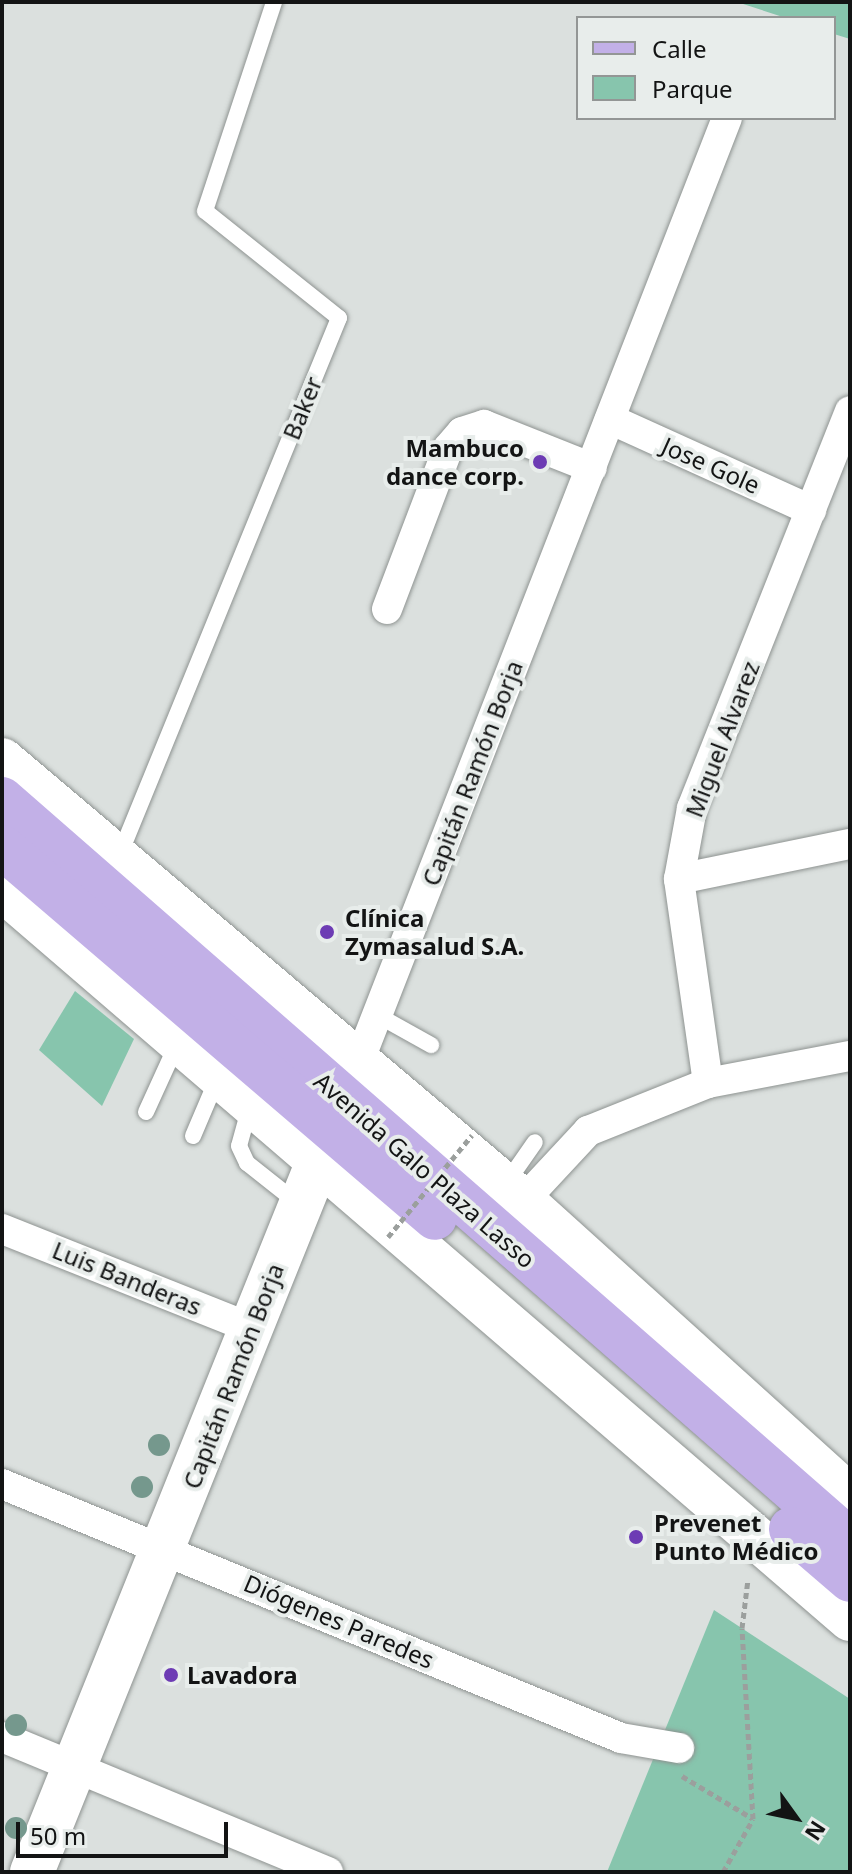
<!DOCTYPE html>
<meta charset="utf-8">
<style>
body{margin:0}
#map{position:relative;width:852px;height:1874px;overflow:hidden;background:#dbe0de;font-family:"Noto Sans",sans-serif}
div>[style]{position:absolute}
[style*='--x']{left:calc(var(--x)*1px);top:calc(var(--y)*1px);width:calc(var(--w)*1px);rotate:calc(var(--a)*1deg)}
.green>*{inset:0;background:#87c5ad}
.path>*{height:5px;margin-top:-2.5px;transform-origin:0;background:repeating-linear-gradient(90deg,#9b9f9d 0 6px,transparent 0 10px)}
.roads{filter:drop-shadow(0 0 2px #8e9391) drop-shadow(0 0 2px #8e9391)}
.lane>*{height:16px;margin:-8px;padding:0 8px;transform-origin:8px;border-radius:8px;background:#fff}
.street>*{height:30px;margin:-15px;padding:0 15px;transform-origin:15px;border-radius:15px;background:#fff}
.secondary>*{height:44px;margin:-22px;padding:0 22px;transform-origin:22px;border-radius:22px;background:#fff}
.primary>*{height:44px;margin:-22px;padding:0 22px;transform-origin:22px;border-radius:22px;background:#c2b0e7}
.path-bridge>*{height:5px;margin-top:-2.5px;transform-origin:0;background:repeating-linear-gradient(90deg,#9b9f9d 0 6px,transparent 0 10px)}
.trees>*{width:22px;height:22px;margin:-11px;border-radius:50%;background:#75988d}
.dots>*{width:22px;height:22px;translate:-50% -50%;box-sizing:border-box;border:4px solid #e8edeb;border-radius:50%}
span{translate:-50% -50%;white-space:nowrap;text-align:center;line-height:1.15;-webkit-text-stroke:8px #e8edeb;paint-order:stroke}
.street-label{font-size:24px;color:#131414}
.poi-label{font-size:24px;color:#131414;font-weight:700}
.right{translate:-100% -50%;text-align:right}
.left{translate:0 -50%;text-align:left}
.frame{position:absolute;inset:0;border:4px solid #131414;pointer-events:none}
.legend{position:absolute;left:576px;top:16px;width:260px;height:104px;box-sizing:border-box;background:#e8edeb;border:2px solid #939695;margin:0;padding:10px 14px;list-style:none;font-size:24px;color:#131414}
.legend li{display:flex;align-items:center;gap:16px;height:40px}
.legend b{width:40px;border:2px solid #939695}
.north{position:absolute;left:756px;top:1778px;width:80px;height:80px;-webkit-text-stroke:6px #e8edeb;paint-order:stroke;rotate:123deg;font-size:22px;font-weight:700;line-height:32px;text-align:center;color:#131414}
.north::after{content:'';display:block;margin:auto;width:28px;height:36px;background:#131414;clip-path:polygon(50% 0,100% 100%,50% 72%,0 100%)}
.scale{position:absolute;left:16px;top:1822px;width:212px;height:36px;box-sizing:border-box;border:4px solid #131414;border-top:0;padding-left:10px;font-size:24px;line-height:28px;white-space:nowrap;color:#131414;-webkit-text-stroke:6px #e8edeb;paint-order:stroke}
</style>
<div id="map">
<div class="green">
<i style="clip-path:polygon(737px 2px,850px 2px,850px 39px,834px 34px,834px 18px,786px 18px)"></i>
<i style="clip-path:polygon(75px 991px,134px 1039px,102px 1106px,39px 1050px)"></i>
<i style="clip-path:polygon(714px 1610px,850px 1699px,850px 1872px,607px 1872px)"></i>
</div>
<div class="path">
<i style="--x:682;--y:1776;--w:82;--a:31"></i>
<i style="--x:723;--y:1872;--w:61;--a:-60.5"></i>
<i style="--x:753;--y:1819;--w:191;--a:-93.3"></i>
<i style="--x:742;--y:1628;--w:49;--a:-83"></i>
</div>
<div class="roads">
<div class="lane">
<i style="--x:120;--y:854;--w:579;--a:-67.78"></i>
<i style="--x:339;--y:318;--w:171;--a:-141.4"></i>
<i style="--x:205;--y:211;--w:220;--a:-71.7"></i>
<i style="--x:377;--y:1015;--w:62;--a:29.1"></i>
<i style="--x:250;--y:1106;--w:41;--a:105.4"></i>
<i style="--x:239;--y:1146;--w:19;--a:65"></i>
<i style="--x:247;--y:1163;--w:68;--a:38.4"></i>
<i style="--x:146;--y:1112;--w:75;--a:-65.5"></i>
<i style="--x:193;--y:1136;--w:64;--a:-67"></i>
<i style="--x:505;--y:1185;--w:52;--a:-55.1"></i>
</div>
<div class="street">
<i style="--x:610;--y:419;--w:221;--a:24.4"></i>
<i style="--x:387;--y:609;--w:172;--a:-69.2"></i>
<i style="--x:448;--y:448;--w:21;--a:-49"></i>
<i style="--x:462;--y:432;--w:23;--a:-18"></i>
<i style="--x:484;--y:425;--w:116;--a:21.7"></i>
<i style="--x:679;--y:879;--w:175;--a:-11.6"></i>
<i style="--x:358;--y:1064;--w:1015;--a:-68.69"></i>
<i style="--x:708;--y:1083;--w:206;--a:-98.1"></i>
<i style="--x:679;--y:879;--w:72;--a:-79.6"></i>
<i style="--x:692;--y:808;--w:427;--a:-68.3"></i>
<i style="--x:523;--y:1201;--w:96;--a:-47.1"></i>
<i style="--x:588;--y:1131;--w:129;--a:-21.8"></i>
<i style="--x:708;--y:1083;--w:145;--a:-10.8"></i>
<i style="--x:2;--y:1229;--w:268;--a:21.7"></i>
<i style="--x:2;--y:1484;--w:669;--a:22.31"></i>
<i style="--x:621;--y:1738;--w:59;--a:9.8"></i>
<i style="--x:2;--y:1737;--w:353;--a:22.5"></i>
</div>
<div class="secondary">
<i style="--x:2;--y:760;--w:683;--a:40.25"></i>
<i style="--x:523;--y:1201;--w:440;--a:42.1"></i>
<i style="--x:2;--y:889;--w:1119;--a:40.72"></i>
<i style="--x:32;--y:1872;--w:798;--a:-68.07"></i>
</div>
<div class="primary">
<i style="--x:2;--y:799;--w:1126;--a:41.15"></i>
<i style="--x:2;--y:847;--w:570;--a:40.59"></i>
<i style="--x:791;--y:1529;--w:78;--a:40.8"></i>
</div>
</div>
<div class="path-bridge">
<i style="--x:388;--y:1237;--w:132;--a:-50.5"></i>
</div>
<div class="trees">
<i style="left:159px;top:1445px"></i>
<i style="left:142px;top:1487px"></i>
<i style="left:16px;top:1725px"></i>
<i style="left:16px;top:1828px"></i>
</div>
<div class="dots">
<i style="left:540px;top:462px;background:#6d3cb4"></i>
<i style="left:327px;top:932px;background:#6d3cb4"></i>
<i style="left:636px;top:1537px;background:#6d3cb4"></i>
<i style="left:171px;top:1675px;background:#6d3cb4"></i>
</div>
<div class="street-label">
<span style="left:302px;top:408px;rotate:-68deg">Baker</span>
<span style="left:711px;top:465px;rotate:24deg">Jose Gole</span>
<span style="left:722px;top:739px;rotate:-69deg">Miguel Alvarez</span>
<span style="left:472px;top:773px;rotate:-69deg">Capitán Ramón Borja</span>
<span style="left:425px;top:1170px;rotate:41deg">Avenida Galo Plaza Lasso</span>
<span style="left:127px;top:1278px;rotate:22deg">Luis Banderas</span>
<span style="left:233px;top:1376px;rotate:-69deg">Capitán Ramón Borja</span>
<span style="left:339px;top:1621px;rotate:23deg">Diógenes Paredes</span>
</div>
<div class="poi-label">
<span class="right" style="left:524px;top:462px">Mambuco<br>dance corp.</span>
<span class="left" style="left:345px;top:932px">Clínica<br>Zymasalud S.A.</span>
<span class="left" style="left:654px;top:1537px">Prevenet<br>Punto Médico</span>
<span class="left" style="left:187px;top:1675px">Lavadora</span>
</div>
<div class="frame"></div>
<ul class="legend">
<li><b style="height:10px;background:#c2b0e7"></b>Calle</li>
<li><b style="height:22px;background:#87c5ad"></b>Parque</li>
</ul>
<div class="north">N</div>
<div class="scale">50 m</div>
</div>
